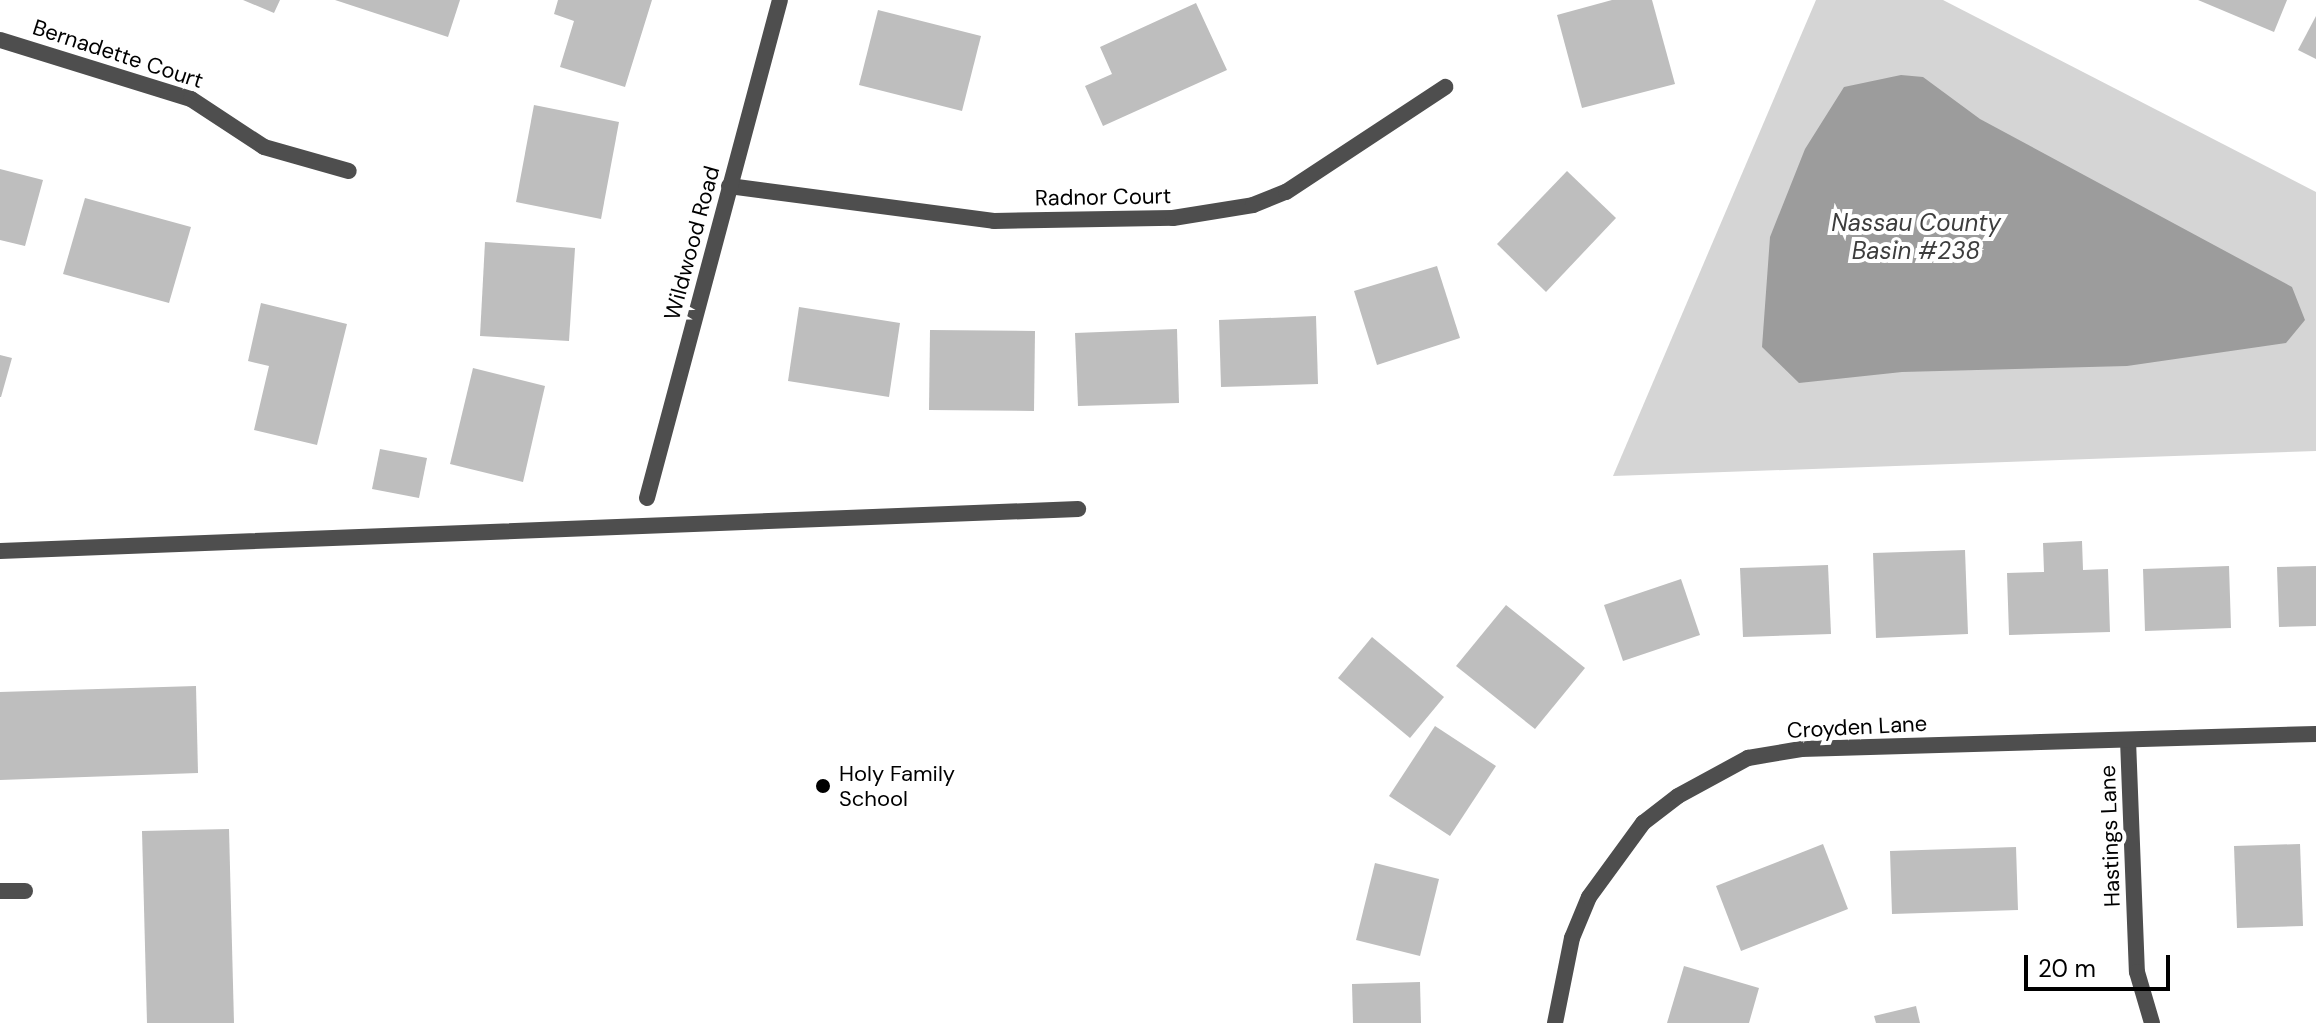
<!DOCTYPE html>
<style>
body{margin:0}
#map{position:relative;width:2316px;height:1023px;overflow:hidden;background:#fff;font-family:"DM Sans",sans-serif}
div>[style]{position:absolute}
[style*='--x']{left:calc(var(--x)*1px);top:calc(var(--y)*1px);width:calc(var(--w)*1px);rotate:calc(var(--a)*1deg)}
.green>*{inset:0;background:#d5d5d5}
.water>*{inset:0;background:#9c9c9c}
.building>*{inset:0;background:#bebebe}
.service>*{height:16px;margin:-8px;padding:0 8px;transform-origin:8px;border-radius:8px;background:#4e4e4e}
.minor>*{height:16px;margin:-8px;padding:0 8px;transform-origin:8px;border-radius:8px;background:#4e4e4e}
.dots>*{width:22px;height:22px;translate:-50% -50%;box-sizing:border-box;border:4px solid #fff;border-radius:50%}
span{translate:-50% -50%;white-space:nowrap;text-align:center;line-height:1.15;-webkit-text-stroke:8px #fff;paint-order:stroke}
.street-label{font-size:22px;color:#000}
.poi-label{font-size:22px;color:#000}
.left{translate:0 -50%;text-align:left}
.water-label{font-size:24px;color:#3d3d3d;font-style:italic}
.scale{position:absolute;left:2024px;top:955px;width:146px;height:36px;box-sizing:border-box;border:4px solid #000;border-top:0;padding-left:10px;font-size:24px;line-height:28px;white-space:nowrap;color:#000;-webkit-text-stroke:6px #fff;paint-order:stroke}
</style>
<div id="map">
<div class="green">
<i style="clip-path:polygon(1816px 0,1943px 0,2316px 192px,2316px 451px,1613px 476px)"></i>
</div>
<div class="water">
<i style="clip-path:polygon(1901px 75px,1923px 77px,1980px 119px,2292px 287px,2305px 320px,2286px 343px,2127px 366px,1902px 372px,1799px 383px,1762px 347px,1770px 237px,1805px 149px,1844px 87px)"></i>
</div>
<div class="building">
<i style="clip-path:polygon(243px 0,280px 0,274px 13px)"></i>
<i style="clip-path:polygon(335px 0,460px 0,448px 37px)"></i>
<i style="clip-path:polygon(558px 0,652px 0,625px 87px,560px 67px,574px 21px,554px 14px)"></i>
<i style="clip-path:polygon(1612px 0,1652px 0,1675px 84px,1582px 108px,1557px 15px)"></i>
<i style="clip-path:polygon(2198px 0,2287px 0,2274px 32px)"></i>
<i style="clip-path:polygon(1196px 3px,1227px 70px,1103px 126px,1085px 86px,1112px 74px,1100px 47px)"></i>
<i style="clip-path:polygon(878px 10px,981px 36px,962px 111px,859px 85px)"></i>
<i style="clip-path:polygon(2316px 16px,2316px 59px,2298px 50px)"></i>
<i style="clip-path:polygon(534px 105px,619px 122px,601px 219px,516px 202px)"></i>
<i style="clip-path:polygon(0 169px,43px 180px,25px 246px,0 240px)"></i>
<i style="clip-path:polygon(1567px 171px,1616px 218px,1546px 292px,1497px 244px)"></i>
<i style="clip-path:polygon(85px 198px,191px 227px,169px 303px,63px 274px)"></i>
<i style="clip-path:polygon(485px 242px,575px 248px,569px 341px,480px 336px)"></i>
<i style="clip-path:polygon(1437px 266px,1460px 338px,1377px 365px,1354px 291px)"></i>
<i style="clip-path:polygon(261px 303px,347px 324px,317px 445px,254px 430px,269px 366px,248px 361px)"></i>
<i style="clip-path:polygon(799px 307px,900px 323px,889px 397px,788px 381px)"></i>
<i style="clip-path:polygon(1316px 316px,1318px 384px,1221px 387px,1219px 320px)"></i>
<i style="clip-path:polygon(1177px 329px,1179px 403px,1078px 406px,1075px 333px)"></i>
<i style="clip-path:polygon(930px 330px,1035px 331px,1034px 411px,929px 410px)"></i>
<i style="clip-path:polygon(0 355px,12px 358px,1px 397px,0 397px)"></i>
<i style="clip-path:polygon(473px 368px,545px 386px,523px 482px,450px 464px)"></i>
<i style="clip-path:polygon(380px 449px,427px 458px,419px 498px,372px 489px)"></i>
<i style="clip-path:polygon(2082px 541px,2083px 570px,2108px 569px,2110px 632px,2009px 635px,2007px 573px,2044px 572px,2043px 543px)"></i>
<i style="clip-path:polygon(1965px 550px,1968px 634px,1876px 638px,1873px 553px)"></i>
<i style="clip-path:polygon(1828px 565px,1831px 634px,1743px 637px,1740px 568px)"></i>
<i style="clip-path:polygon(2229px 566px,2231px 628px,2145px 631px,2143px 569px)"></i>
<i style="clip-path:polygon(2316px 566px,2316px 626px,2279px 627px,2277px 567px)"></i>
<i style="clip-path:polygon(1681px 579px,1700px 635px,1623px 661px,1604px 605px)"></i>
<i style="clip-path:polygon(1506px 605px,1585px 668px,1535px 729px,1456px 666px)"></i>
<i style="clip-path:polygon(1372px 637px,1444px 697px,1410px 738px,1338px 678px)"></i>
<i style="clip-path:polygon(196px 686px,198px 773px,0 780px,0 692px)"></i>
<i style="clip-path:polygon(1435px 726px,1496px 766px,1450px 836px,1389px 796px)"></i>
<i style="clip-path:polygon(229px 829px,234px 1023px,147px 1023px,142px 831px)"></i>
<i style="clip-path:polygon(1823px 844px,1848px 909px,1741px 951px,1716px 886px)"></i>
<i style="clip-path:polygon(2300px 844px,2303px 926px,2237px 928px,2234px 846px)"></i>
<i style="clip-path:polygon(2016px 847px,2018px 910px,1892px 914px,1890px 851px)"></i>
<i style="clip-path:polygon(1375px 863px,1439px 879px,1420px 956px,1356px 940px)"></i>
<i style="clip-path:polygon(1684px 966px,1759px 988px,1749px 1023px,1667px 1023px)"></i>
<i style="clip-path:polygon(1420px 982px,1421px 1023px,1353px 1023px,1352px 984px)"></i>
<i style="clip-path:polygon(1916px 1006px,1920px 1023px,1876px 1023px,1874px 1016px)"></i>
</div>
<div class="service">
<i style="--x:0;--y:551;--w:1079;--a:-2.23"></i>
<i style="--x:0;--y:891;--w:25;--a:0"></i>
</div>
<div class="minor">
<i style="--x:0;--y:40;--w:200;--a:17.2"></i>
<i style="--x:191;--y:99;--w:87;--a:33.3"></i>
<i style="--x:264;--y:147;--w:88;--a:15.8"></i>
<i style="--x:729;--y:186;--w:267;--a:7.5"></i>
<i style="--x:994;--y:221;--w:179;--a:-1"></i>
<i style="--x:1173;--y:218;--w:81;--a:-9.2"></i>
<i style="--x:1253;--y:205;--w:35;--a:-22"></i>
<i style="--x:1286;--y:192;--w:191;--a:-33.4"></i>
<i style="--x:647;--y:498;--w:515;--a:-75.05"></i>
<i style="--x:2128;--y:740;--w:232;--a:87.8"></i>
<i style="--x:2137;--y:972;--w:53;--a:73.6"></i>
<i style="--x:1555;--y:1023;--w:87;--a:-78.7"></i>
<i style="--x:1572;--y:938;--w:44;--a:-67.5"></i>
<i style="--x:1589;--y:897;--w:92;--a:-53.9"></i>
<i style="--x:1643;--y:823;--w:44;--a:-37.6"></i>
<i style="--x:1678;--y:796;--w:80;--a:-28.5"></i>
<i style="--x:1748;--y:758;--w:54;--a:-9.6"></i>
<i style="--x:1801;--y:749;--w:515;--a:-1.67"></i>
</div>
<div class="dots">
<i style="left:823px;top:786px;background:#000"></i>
</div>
<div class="street-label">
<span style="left:118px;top:54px;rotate:18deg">Bernadette Court</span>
<span style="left:1103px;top:197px;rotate:-1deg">Radnor Court</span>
<span style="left:692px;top:243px;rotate:-75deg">Wildwood Road</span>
<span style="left:1857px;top:727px;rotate:-3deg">Croyden Lane</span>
<span style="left:2110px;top:836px;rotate:-92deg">Hastings Lane</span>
</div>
<div class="poi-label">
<span class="left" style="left:839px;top:786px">Holy Family<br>School</span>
</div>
<div class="water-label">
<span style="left:1916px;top:237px">Nassau County<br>Basin #238</span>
</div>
<div class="scale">20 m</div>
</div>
